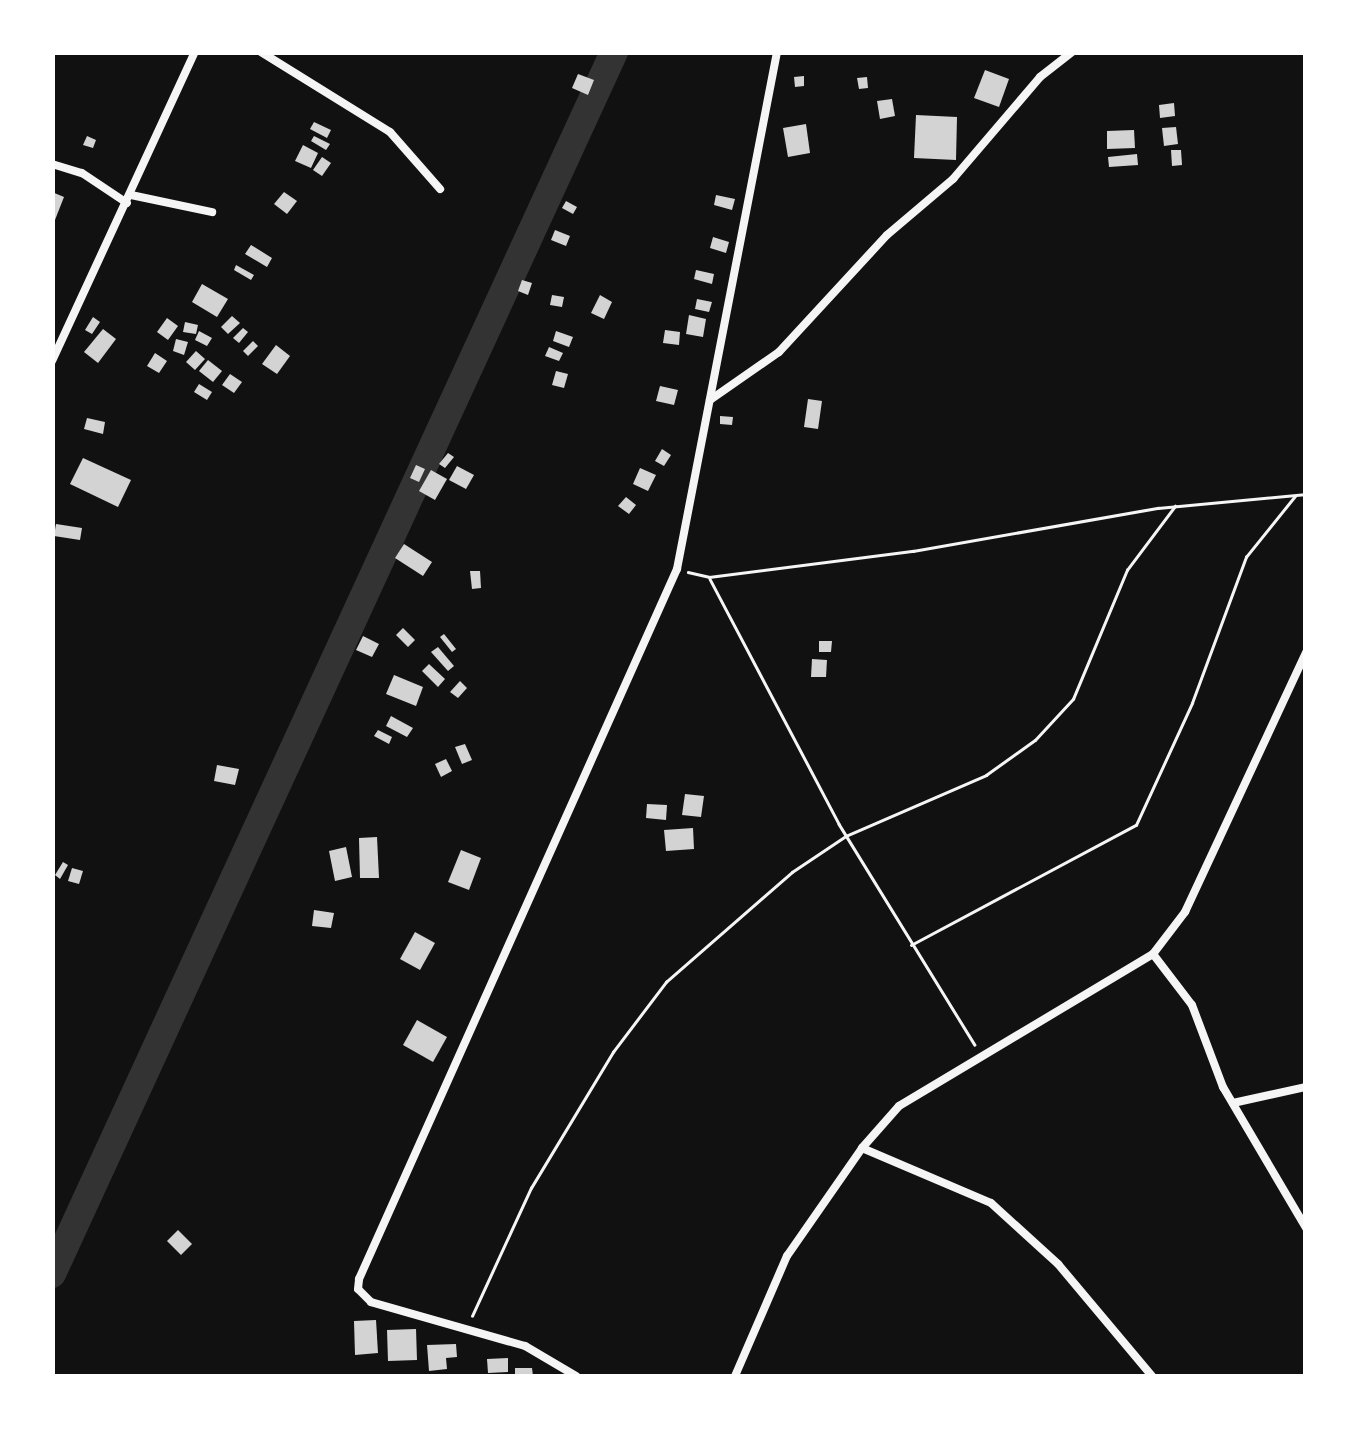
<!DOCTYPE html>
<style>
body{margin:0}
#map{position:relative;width:1358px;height:1429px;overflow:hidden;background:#111;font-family:Manrope,sans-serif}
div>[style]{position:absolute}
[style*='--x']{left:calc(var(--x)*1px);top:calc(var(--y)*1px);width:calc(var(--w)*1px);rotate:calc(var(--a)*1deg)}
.river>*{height:28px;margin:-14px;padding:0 14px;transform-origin:14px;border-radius:14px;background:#333}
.building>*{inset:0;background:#d3d3d3}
.path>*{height:2.5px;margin:-1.25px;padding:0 1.25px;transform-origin:1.25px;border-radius:1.25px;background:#f5f5f5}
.minor>*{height:8px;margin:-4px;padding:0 4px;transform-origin:4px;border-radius:4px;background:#f5f5f5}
span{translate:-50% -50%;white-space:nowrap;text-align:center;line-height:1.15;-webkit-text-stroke:8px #fff;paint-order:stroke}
.frame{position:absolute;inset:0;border:55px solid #fff;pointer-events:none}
</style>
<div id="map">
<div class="river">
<i style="--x:52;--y:1274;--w:1345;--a:-65.3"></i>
</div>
<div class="building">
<i style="clip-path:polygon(985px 70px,1009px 79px,999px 107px,974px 98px)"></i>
<i style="clip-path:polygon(578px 74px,594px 80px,588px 95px,572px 88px)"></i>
<i style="clip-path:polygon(804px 76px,804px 86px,795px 87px,794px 77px)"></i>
<i style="clip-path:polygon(867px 77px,868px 88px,859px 89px,857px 78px)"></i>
<i style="clip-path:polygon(892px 99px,895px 116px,880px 119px,877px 101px)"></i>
<i style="clip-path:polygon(1174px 103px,1175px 116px,1160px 118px,1159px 105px)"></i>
<i style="clip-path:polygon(916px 115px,957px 117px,956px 160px,914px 158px)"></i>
<i style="clip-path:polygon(314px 122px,331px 130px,327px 138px,310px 129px)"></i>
<i style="clip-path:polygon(806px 124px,810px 153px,788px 157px,783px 128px)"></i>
<i style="clip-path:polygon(1176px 127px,1178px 144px,1164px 146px,1162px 128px)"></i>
<i style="clip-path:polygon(1134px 130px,1135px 148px,1107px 149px,1107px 131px)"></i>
<i style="clip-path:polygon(87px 136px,96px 140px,93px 148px,83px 145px)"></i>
<i style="clip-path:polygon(314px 136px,330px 144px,326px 150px,311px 141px)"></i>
<i style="clip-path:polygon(303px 145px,318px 153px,311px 168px,295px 161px)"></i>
<i style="clip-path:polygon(1171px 150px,1181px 150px,1182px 165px,1172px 166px)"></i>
<i style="clip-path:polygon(1137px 154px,1138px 165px,1109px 167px,1108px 157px)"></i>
<i style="clip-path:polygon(322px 157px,331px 163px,322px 176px,313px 170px)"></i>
<i style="clip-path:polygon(52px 192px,64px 197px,53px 225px,52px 225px)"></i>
<i style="clip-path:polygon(284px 192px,297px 201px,287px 214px,274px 204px)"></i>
<i style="clip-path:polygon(716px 195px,735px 199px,732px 210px,714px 205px)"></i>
<i style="clip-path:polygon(566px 201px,577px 207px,573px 214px,562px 208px)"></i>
<i style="clip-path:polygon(555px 230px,570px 236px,566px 246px,551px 240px)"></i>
<i style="clip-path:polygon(713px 237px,729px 242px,726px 253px,710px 248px)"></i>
<i style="clip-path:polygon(251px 245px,272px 258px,267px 267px,245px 254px)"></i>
<i style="clip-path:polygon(236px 265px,254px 275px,251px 280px,234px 270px)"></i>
<i style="clip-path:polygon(696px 270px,714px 274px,712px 284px,694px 279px)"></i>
<i style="clip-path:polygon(522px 280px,532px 283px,528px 295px,518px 291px)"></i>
<i style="clip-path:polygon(202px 284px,228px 299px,217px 317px,192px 302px)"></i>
<i style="clip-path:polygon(552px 295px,564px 297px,562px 307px,550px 305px)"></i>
<i style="clip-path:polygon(600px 295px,612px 302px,604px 319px,591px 313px)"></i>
<i style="clip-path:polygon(697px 299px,712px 302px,709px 312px,695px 309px)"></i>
<i style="clip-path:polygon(689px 315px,706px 319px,703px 337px,686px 334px)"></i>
<i style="clip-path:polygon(232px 316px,240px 323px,228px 334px,221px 327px)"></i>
<i style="clip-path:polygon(93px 317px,100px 322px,92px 334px,85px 330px)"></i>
<i style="clip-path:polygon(167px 318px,178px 326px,168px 340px,157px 332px)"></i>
<i style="clip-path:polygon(185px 322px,198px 325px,196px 334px,183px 332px)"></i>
<i style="clip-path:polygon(243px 328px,248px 332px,239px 343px,233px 338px)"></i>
<i style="clip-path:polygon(103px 329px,116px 339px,98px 363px,84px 352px)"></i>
<i style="clip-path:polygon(665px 330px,680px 332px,679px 345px,663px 343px)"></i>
<i style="clip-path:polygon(199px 331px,212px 338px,207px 346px,195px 340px)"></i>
<i style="clip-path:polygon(556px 331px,573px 337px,569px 347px,553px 341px)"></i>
<i style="clip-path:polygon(176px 339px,188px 342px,184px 355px,173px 351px)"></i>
<i style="clip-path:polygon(253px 341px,258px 346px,248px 356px,243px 351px)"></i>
<i style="clip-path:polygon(276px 345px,290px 356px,277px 374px,262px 364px)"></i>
<i style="clip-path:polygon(549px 347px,563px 353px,559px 361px,545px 356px)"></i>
<i style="clip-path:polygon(196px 351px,205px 359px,195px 370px,186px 362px)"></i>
<i style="clip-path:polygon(155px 353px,167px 361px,159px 373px,147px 366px)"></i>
<i style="clip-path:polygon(208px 360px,222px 371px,213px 382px,199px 371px)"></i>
<i style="clip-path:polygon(556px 371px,568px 374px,564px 388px,552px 385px)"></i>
<i style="clip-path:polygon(230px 374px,242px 382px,234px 393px,222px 385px)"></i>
<i style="clip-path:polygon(199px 384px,212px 392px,207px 400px,194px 392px)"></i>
<i style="clip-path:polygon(660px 386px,678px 390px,674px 405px,656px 401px)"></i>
<i style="clip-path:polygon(808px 399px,822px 401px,818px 429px,804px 427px)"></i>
<i style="clip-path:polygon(720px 416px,733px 417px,732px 425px,720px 424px)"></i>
<i style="clip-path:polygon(87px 418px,105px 422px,103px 434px,84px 429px)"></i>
<i style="clip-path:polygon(662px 449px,671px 455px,664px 466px,655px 461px)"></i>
<i style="clip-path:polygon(448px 453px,454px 457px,445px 468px,439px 464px)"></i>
<i style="clip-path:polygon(83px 458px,131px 480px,118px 507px,70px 484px)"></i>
<i style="clip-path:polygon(416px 465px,425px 469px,419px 482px,410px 478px)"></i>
<i style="clip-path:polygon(457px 466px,474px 475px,466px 489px,449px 480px)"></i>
<i style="clip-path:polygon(640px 468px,656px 475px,648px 491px,633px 484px)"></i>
<i style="clip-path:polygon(431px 470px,447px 479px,435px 500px,419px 491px)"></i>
<i style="clip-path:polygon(626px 497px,636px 505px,629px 514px,618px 506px)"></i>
<i style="clip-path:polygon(56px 524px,82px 528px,80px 540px,54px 536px)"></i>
<i style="clip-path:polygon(404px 544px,432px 562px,423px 576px,395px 558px)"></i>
<i style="clip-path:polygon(470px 571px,480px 571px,481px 588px,472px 589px)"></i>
<i style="clip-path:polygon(403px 628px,415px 640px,408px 647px,396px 635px)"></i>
<i style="clip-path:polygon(444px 634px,456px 649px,452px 652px,440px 637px)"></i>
<i style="clip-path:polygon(363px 636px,379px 644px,372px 657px,356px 650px)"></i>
<i style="clip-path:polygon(819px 641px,832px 641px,831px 652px,819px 652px)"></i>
<i style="clip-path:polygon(438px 647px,454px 666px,448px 671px,431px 652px)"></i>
<i style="clip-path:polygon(812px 659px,827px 660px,826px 677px,811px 677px)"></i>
<i style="clip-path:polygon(429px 664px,445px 679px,438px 687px,422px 671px)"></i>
<i style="clip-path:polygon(394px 675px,423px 687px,416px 706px,386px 694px)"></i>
<i style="clip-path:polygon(460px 681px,467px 688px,458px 698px,450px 692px)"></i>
<i style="clip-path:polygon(391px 716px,413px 728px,407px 737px,386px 726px)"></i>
<i style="clip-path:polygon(378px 730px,392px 737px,389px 744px,374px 736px)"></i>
<i style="clip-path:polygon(465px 744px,472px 760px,462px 764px,455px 747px)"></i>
<i style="clip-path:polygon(446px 759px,452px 771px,441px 777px,435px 764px)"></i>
<i style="clip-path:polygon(217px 765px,239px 769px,235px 785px,214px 781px)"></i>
<i style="clip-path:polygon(685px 794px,704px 796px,701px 817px,682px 815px)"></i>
<i style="clip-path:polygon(647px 804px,667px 805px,666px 820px,646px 818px)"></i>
<i style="clip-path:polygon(693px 828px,694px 849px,666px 851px,664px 830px)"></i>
<i style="clip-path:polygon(377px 837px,379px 878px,360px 878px,359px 838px)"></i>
<i style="clip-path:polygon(346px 847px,352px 877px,335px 881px,329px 851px)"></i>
<i style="clip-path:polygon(461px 850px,481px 858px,469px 890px,448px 882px)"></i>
<i style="clip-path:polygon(63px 862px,68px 865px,60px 879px,55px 875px)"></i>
<i style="clip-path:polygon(72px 868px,83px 871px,79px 884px,68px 881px)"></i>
<i style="clip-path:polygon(314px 910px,334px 913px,331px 928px,312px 926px)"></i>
<i style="clip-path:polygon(415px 932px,435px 943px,420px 970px,400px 959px)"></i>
<i style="clip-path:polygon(417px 1020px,447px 1037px,433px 1062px,403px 1045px)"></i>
<i style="clip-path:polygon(178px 1230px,192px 1244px,181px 1255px,167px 1241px)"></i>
<i style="clip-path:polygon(376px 1320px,378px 1353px,355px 1355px,354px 1321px)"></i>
<i style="clip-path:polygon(416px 1329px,417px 1360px,388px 1361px,387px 1330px)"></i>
<i style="clip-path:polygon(456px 1344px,457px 1357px,446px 1358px,447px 1369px,429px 1371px,427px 1345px)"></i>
<i style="clip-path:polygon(508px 1358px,508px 1372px,488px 1373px,487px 1359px)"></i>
<i style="clip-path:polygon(515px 1368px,532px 1368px,533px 1376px,515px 1376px)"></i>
</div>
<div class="path">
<i style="--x:688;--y:572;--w:22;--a:13"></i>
<i style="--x:709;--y:577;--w:206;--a:-7.3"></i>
<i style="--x:913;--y:551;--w:249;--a:-10"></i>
<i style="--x:1158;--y:508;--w:149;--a:-5.4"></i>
<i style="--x:710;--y:579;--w:277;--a:62.2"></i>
<i style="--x:839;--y:824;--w:259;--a:58.4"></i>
<i style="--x:911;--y:945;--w:255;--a:-28.1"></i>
<i style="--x:1136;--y:825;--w:134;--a:-65.3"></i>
<i style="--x:1192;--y:703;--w:156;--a:-69.7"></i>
<i style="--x:1246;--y:557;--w:78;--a:-51.2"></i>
<i style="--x:472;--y:1316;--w:141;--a:-65.3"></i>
<i style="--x:531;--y:1188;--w:159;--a:-58.9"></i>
<i style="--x:613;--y:1052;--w:88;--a:-52.9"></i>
<i style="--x:666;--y:982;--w:167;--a:-41.1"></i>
<i style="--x:792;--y:872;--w:65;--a:-33.7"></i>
<i style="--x:846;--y:836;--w:153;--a:-23.5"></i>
<i style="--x:986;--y:775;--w:60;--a:-35.5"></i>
<i style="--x:1035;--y:740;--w:56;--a:-47.2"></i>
<i style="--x:1073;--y:699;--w:140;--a:-67.3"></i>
<i style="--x:1127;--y:570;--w:80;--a:-53.1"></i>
</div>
<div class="minor">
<i style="--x:261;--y:52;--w:152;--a:31.8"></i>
<i style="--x:390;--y:132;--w:76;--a:48.7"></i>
<i style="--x:52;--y:164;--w:31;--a:17"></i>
<i style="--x:82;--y:173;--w:54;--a:33.7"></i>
<i style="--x:131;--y:195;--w:83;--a:11.9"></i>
<i style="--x:52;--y:361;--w:340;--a:-65.2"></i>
<i style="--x:710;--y:400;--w:84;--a:-34.8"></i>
<i style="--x:779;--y:352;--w:159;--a:-47.3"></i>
<i style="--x:887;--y:235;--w:87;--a:-40.3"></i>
<i style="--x:953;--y:179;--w:134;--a:-49.5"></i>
<i style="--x:1040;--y:77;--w:41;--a:-38"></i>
<i style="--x:1153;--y:954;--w:64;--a:52.6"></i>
<i style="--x:1192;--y:1005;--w:88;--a:69.3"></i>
<i style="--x:1223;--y:1087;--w:164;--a:59.5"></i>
<i style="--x:1233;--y:1103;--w:75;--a:-12.4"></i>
<i style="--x:862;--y:1148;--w:140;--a:23.1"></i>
<i style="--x:991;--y:1203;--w:91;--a:42.3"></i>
<i style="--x:1058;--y:1264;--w:146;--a:50"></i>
<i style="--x:576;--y:1376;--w:59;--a:-149.5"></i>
<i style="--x:525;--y:1346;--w:160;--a:-164.1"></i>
<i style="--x:371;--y:1302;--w:18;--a:-135"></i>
<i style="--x:358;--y:1289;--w:10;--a:-84"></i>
<i style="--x:359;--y:1279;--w:778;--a:-65.87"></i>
<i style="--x:677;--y:569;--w:527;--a:-79.05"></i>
<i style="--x:735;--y:1376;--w:131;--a:-66.6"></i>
<i style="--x:787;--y:1256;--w:131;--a:-55.2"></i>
<i style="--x:862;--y:1148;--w:56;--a:-48.6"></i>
<i style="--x:899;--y:1106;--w:296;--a:-30.9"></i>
<i style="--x:1153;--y:954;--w:53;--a:-52.7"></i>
<i style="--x:1185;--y:912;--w:287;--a:-65"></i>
</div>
<div class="frame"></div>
</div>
